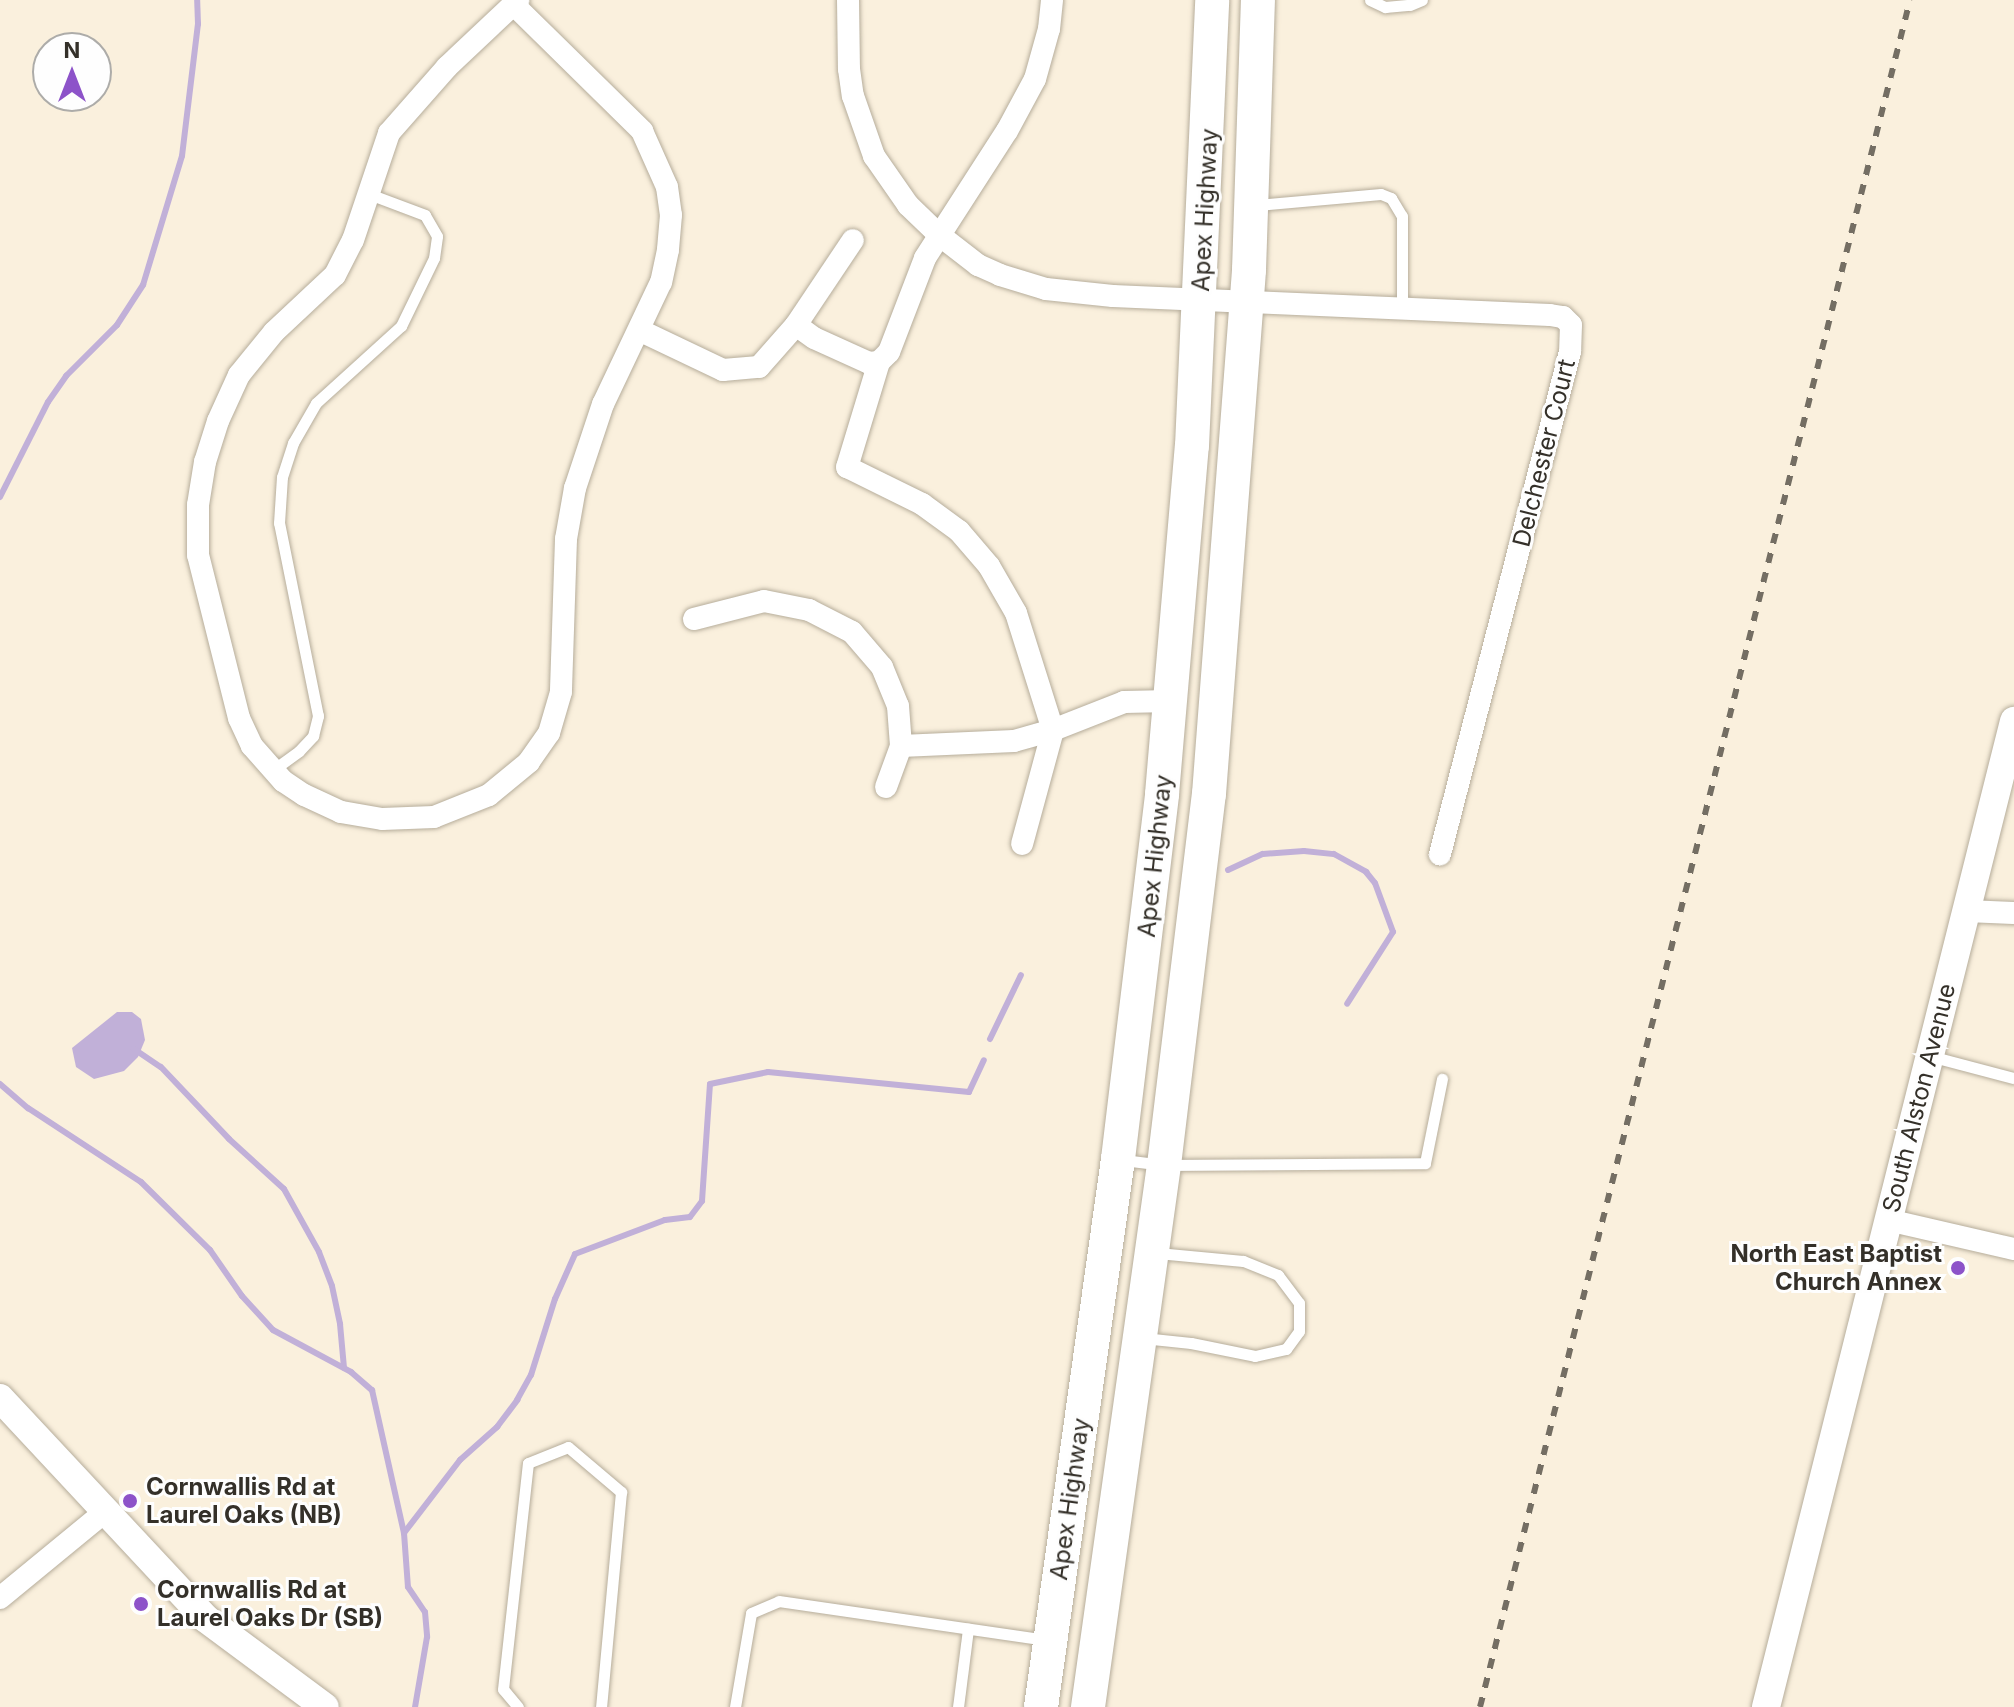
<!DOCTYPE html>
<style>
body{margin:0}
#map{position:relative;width:2014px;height:1707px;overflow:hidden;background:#faf0dd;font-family:Inter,sans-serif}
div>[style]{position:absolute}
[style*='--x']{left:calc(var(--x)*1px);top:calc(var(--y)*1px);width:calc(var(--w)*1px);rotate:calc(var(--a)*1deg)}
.water>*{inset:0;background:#c1b0d8}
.stream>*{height:6px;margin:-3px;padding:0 3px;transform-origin:3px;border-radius:3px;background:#c1b0d8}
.roads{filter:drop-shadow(0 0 2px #b6ad9b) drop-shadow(0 0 2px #b6ad9b)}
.service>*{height:11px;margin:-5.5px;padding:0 5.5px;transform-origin:5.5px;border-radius:5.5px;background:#fff}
.minor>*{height:22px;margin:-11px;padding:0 11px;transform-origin:11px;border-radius:11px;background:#fff}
.tertiary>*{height:28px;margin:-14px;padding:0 14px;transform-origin:14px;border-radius:14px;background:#fff}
.primary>*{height:34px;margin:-17px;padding:0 17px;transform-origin:17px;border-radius:17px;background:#fff}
.rail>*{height:6px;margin-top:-3px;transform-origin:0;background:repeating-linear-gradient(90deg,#746e63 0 10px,transparent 0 20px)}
.dots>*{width:22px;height:22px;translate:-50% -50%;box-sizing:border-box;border:4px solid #fefefe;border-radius:50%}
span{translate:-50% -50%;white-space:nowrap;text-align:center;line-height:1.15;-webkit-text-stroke:6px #fefefe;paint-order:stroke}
.street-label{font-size:24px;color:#343029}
.poi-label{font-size:24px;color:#343029;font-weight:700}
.right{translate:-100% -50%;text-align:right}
.left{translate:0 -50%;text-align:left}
.north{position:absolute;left:32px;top:32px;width:80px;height:80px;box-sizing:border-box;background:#fefefe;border:2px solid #adaca9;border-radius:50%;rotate:0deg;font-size:22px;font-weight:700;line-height:32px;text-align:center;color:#343029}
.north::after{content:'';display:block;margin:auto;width:28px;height:36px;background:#8d53c9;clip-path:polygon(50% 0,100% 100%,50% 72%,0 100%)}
</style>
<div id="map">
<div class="water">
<i style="clip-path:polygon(117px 1012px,132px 1012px,141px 1019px,145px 1040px,138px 1057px,124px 1071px,94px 1079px,76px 1067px,72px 1048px)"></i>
</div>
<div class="stream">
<i style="--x:0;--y:497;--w:106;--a:-63.2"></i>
<i style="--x:48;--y:402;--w:32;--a:-55"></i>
<i style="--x:66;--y:376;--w:72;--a:-45"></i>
<i style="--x:117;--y:325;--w:48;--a:-57"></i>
<i style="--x:143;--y:285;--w:135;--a:-73.2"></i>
<i style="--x:182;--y:156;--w:133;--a:-83.1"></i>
<i style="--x:198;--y:24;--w:24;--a:-92"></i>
<i style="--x:1228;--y:870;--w:38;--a:-25"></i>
<i style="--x:1263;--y:854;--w:41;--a:-4.2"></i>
<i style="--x:1304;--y:851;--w:30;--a:6"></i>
<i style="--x:1334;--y:854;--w:37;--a:29"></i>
<i style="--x:1366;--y:872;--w:14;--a:51"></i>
<i style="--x:1375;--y:883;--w:52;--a:69.8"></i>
<i style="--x:1393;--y:932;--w:85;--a:122.6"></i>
<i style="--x:990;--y:1039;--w:71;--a:-64.2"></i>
<i style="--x:134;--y:1049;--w:32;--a:34"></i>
<i style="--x:161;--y:1067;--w:99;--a:46.6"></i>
<i style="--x:229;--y:1139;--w:74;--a:42.3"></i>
<i style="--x:284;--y:1189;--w:72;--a:60.9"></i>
<i style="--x:319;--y:1252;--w:36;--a:69"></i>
<i style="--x:332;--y:1286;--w:39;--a:78"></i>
<i style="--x:340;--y:1324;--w:44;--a:84.8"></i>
<i style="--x:0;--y:1084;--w:37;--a:41"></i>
<i style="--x:28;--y:1108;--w:135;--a:33.2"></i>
<i style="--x:141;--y:1182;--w:97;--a:44.6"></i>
<i style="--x:210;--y:1250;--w:56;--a:55.2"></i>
<i style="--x:242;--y:1296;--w:46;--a:47.6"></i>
<i style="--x:273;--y:1330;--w:89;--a:28.3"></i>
<i style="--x:351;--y:1372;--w:28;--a:41"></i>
<i style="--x:372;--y:1390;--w:147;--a:77.4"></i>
<i style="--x:404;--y:1533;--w:54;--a:85.8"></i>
<i style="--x:408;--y:1587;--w:30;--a:56"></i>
<i style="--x:425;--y:1612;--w:25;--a:85"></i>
<i style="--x:427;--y:1637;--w:71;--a:99.7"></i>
<i style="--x:404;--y:1533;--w:92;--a:-52.5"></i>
<i style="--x:460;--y:1460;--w:50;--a:-41.7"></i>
<i style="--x:497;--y:1427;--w:34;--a:-53"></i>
<i style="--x:517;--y:1400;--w:29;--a:-61"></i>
<i style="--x:531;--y:1375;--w:80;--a:-72.5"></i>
<i style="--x:555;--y:1299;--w:49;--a:-66"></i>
<i style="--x:575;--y:1254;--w:96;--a:-20.7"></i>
<i style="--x:665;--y:1220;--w:25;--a:-7"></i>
<i style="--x:690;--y:1217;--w:20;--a:-53"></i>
<i style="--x:702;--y:1201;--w:117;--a:-86.1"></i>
<i style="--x:710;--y:1084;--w:59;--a:-11.7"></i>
<i style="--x:768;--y:1072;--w:202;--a:5.7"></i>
<i style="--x:969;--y:1092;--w:35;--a:-65"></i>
</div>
<div class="roads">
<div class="service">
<i style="--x:1370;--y:0;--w:17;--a:25"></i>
<i style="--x:1385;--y:7;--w:25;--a:-5"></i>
<i style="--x:1410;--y:5;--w:13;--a:-23"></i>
<i style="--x:1257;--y:205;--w:124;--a:-5.1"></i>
<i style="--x:1381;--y:194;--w:11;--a:22"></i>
<i style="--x:1391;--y:198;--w:21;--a:59"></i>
<i style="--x:1402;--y:216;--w:94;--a:90"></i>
<i style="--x:273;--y:770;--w:32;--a:-36"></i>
<i style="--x:299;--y:751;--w:21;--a:-47"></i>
<i style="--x:313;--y:736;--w:21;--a:-76"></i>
<i style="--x:318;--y:716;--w:197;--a:-101.4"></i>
<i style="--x:279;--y:523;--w:46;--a:-86.3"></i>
<i style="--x:282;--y:477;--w:36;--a:-72"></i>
<i style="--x:293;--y:443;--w:46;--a:-60.1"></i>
<i style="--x:316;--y:403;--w:115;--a:-42.2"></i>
<i style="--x:401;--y:326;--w:76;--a:-64.1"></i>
<i style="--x:434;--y:258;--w:22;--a:-82"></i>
<i style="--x:437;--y:236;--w:24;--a:-120"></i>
<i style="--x:425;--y:215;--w:60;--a:-159.4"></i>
<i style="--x:1930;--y:1056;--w:86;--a:14.8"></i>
<i style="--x:1123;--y:1160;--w:41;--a:7"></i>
<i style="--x:1164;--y:1165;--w:261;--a:-0.4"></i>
<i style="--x:1425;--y:1163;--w:86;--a:-78.6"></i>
<i style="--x:1143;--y:1338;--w:48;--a:5.9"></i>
<i style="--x:1191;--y:1343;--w:65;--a:11.5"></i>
<i style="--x:1255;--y:1356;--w:32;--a:-13"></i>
<i style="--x:1286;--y:1349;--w:22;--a:-54"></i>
<i style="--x:1299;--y:1331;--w:28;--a:-90"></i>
<i style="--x:1299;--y:1303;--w:35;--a:-127"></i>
<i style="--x:1278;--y:1275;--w:38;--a:-158"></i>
<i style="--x:1243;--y:1261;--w:86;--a:-174.7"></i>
<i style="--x:518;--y:1707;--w:23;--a:-130"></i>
<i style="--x:503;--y:1689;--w:227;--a:-83.7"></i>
<i style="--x:528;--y:1463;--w:43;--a:-21.8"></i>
<i style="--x:568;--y:1447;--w:70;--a:40.3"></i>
<i style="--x:621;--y:1492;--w:216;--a:95.3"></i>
<i style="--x:735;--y:1707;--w:95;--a:-80.3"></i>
<i style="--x:751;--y:1613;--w:30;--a:-23"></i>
<i style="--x:779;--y:1601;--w:270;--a:8.3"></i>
<i style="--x:958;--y:1707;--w:79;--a:-82.7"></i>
</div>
<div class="minor">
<i style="--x:848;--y:0;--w:69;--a:89.2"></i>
<i style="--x:849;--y:69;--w:27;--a:82"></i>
<i style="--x:853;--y:96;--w:64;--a:70.7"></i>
<i style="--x:874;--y:156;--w:60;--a:55.2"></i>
<i style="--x:908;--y:205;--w:42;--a:44"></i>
<i style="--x:938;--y:234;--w:51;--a:37.8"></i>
<i style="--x:978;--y:265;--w:24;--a:24"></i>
<i style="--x:1000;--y:275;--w:48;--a:16.9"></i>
<i style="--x:1046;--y:289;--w:67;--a:6"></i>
<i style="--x:1113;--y:296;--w:437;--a:2.5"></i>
<i style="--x:1550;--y:315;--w:13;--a:9"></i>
<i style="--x:1563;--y:317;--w:11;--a:45"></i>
<i style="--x:1571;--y:325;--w:27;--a:92"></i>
<i style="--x:1570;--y:352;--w:519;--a:104.52"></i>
<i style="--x:514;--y:5;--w:180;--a:44.5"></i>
<i style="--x:642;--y:131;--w:61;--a:65.9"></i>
<i style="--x:667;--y:187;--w:28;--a:82"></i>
<i style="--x:671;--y:215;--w:35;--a:95"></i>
<i style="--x:668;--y:250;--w:33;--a:102"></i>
<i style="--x:661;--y:282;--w:135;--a:115.4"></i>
<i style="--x:603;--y:404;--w:89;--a:108.4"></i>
<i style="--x:575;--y:488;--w:52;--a:100"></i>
<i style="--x:566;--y:539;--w:153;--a:91.9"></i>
<i style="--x:561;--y:692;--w:43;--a:106.3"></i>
<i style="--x:549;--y:733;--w:35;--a:125"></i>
<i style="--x:529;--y:762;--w:52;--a:140.5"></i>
<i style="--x:489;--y:795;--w:59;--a:158.2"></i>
<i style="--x:434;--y:817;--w:52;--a:177.8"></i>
<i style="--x:382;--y:819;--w:42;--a:-170.3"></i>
<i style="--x:341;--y:812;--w:41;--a:-155.3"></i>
<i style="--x:304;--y:795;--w:25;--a:-146"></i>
<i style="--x:283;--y:781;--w:47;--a:-131.5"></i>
<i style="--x:252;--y:746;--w:31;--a:-115"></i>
<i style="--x:239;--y:718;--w:168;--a:-104.1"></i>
<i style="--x:198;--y:555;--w:50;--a:-90"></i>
<i style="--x:198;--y:505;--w:44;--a:-80.8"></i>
<i style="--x:205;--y:462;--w:43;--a:-72.4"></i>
<i style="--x:218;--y:421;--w:51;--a:-65.5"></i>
<i style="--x:239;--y:375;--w:55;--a:-50.9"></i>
<i style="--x:274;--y:332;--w:83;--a:-43.1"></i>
<i style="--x:335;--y:275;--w:39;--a:-63"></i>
<i style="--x:353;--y:240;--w:113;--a:-71.4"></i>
<i style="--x:389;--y:133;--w:88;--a:-48.7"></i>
<i style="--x:447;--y:67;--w:98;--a:-43.3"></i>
<i style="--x:796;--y:325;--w:22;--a:36"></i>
<i style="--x:814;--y:338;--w:60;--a:24.4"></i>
<i style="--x:869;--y:363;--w:10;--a:-6"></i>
<i style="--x:879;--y:362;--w:14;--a:-45"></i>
<i style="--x:889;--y:352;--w:101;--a:-69"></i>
<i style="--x:925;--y:258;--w:151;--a:-57.2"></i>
<i style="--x:1007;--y:131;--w:59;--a:-61.7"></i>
<i style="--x:1035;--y:79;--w:52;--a:-74.4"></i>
<i style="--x:1049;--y:29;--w:29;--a:-84"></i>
<i style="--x:639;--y:330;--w:93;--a:25.5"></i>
<i style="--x:723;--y:370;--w:36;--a:-5"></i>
<i style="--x:759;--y:367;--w:56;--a:-48.6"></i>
<i style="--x:796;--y:325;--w:102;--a:-56.2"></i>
<i style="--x:879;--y:362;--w:110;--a:106.9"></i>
<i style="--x:847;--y:467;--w:84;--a:26.3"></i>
<i style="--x:922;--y:504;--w:46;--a:36.1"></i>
<i style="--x:959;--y:531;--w:46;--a:49.4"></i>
<i style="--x:989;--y:566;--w:54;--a:60.1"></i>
<i style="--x:1016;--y:613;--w:123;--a:72.5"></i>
<i style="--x:1053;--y:730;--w:76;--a:-21.5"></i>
<i style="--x:1124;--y:702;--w:47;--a:-1.2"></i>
<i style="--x:694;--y:619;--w:72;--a:-14.4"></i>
<i style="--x:764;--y:601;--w:46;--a:11.3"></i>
<i style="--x:809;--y:610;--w:48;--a:27.1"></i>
<i style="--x:852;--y:632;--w:46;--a:49.4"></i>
<i style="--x:882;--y:667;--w:42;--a:67.7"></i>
<i style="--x:898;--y:706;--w:40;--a:85.7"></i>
<i style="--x:901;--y:746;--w:113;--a:-2.5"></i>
<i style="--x:1014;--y:741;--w:41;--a:-15.8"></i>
<i style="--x:1053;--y:730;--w:118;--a:105.2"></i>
<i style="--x:886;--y:787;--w:44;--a:-69.9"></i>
<i style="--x:1966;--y:911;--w:48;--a:2.4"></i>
<i style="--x:1888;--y:1220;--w:129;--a:13"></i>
<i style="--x:0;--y:1598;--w:137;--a:-39.4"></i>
</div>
<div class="tertiary">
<i style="--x:0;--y:1398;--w:301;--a:47"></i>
<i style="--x:205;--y:1618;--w:149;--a:36.6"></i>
<i style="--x:1766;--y:1707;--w:1017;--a:-75.88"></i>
</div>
<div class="primary">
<i style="--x:1041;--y:1707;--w:553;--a:-82"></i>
<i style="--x:1118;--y:1159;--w:368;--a:-83.1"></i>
<i style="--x:1162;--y:794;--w:349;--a:-85.1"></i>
<i style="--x:1192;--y:446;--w:446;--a:-87.4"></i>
<i style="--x:1088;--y:1707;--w:547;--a:-82.02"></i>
<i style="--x:1164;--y:1165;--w:374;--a:-83.1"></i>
<i style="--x:1209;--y:794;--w:526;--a:-85.63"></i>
<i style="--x:1249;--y:270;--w:270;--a:-88.1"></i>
</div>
</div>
<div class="rail">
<i style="--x:1480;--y:1707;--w:1760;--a:-75.86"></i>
</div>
<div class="dots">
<i style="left:1958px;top:1268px;background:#8d53c9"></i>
<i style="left:130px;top:1501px;background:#8d53c9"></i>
<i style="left:141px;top:1604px;background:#8d53c9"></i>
</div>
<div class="street-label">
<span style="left:1205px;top:210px;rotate:-87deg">Apex Highway</span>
<span style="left:1544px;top:453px;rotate:-76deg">Delchester Court</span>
<span style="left:1155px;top:856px;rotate:-84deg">Apex Highway</span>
<span style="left:1919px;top:1098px;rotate:-76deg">South Alston Avenue</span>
<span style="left:1070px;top:1499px;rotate:-82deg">Apex Highway</span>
</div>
<div class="poi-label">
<span class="right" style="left:1942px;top:1268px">North East Baptist<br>Church Annex</span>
<span class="left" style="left:146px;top:1501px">Cornwallis Rd at<br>Laurel Oaks (NB)</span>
<span class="left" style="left:157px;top:1604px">Cornwallis Rd at<br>Laurel Oaks Dr (SB)</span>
</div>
<div class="north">N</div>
</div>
